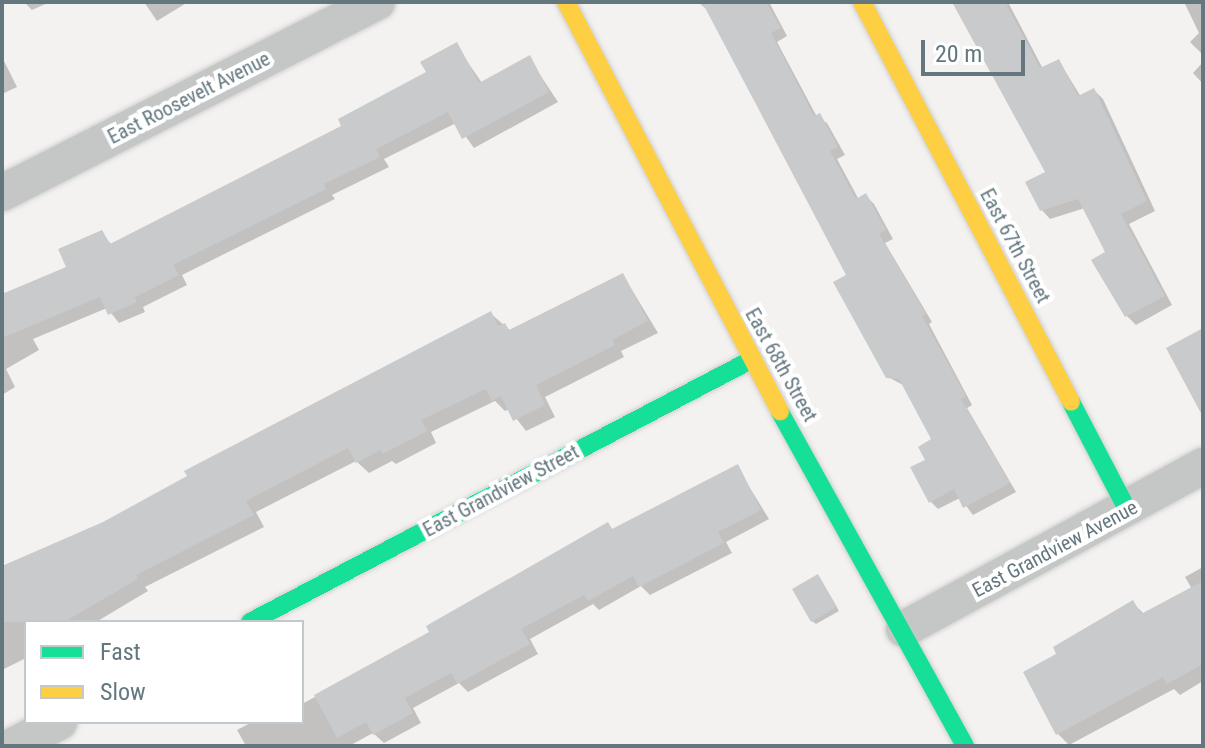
<!DOCTYPE html>
<style>
body{margin:0}
#map{position:relative;width:1205px;height:748px;overflow:hidden;background:#f3f2f0;font-family:"Roboto Condensed",sans-serif}
div>[style]{position:absolute}
[style*='--x']{left:calc(var(--x)*1px);top:calc(var(--y)*1px);width:calc(var(--w)*1px);rotate:calc(var(--a)*1deg)}
.shadow>*{inset:0;background:#0003}
.building>*{inset:0;background:#c9cacb}
.roads{filter:drop-shadow(0 0 2px #cecfcf) drop-shadow(0 0 2px #cecfcf)}
.street>*{height:36px;margin:-18px;padding:0 18px;transform-origin:18px;border-radius:18px;background:#c5c7c6}
.fast>*{height:18px;margin:-9px;padding:0 9px;transform-origin:9px;border-radius:9px;background:#16e098}
.slow>*{height:18px;margin:-9px;padding:0 9px;transform-origin:9px;border-radius:9px;background:#ffcf43}
span{translate:-50% -50%;white-space:nowrap;text-align:center;line-height:1.15;-webkit-text-stroke:8px #fff;paint-order:stroke}
.street-label{font-size:20px;color:#64777f}
.frame{position:absolute;inset:0;border:4px solid #64777f;pointer-events:none}
.legend{position:absolute;left:24px;top:620px;width:280px;height:104px;box-sizing:border-box;background:#fff;border:2px solid #c1c9cc;margin:0;padding:10px 14px;list-style:none;font-size:24px;color:#64777f}
.legend li{display:flex;align-items:center;gap:16px;height:40px}
.legend b{width:40px;border:2px solid #c1c9cc}
.scale{position:absolute;left:921px;top:40px;width:104px;height:36px;box-sizing:border-box;border:4px solid #64777f;border-top:0;padding-left:10px;font-size:24px;line-height:28px;white-space:nowrap;color:#64777f;-webkit-text-stroke:6px #fff;paint-order:stroke}
</style>
<div id="map">
<div class="shadow">
<i style="clip-path:polygon(24px 2px,50px 2px,32px 10px)"></i>
<i style="clip-path:polygon(144px 2px,188px 2px,157px 21px)"></i>
<i style="clip-path:polygon(698px 2px,769px 2px,787px 36px,777px 42px,817px 117px,827px 123px,845px 155px,837px 159px,859px 200px,866px 196px,874px 204px,893px 239px,885px 243px,932px 322px,929px 324px,972px 405px,967px 408px,1016px 492px,973px 515px,960px 498px,938px 509px,930px 501px,934px 440px,905px 386px,888px 377px,849px 276px,710px 12px)"></i>
<i style="clip-path:polygon(955px 2px,1008px 2px,1043px 69px,1059px 61px,1081px 97px,1094px 90px,1103px 99px,1155px 211px,1129px 224px,1172px 305px,1136px 325px,1127px 316px,1108px 253px,1085px 208px,1050px 219px,1041px 209px,1048px 173px)"></i>
<i style="clip-path:polygon(1184px 2px,1203px 2px,1203px 55px,1190px 42px,1199px 33px)"></i>
<i style="clip-path:polygon(456px 45px,482px 83px,529px 58px,558px 102px,474px 148px,456px 123px,384px 159px,389px 167px,332px 195px,335px 199px,182px 275px,187px 285px,143px 307px,145px 312px,119px 323px,107px 308px,33px 339px,39px 350px,6px 369px,15px 387px,2px 395px,2px 290px,6px 295px,69px 269px,101px 233px,112px 245px,344px 127px,429px 73px)"></i>
<i style="clip-path:polygon(2px 57px,17px 87px,2px 94px)"></i>
<i style="clip-path:polygon(1203px 62px,1203px 84px,1193px 73px)"></i>
<i style="clip-path:polygon(623px 275px,658px 333px,621px 351px,624px 357px,545px 397px,555px 417px,526px 431px,509px 409px,505px 411px,495px 401px,431px 432px,436px 443px,396px 464px,392px 461px,369px 473px,356px 461px,256px 512px,264px 527px,145px 587px,148px 591px,96px 622px,26px 622px,26px 658px,2px 670px,2px 567px,104px 523px,490px 313px,511px 331px)"></i>
<i style="clip-path:polygon(737px 467px,769px 519px,726px 542px,732px 553px,650px 595px,641px 586px,599px 610px,593px 604px,530px 639px,538px 654px,468px 692px,459px 683px,413px 708px,421px 723px,384px 743px,373px 733px,349px 746px,246px 746px,237px 730px,252px 722px,302px 722px,302px 704px,432px 633px,608px 524px,614px 531px)"></i>
<i style="clip-path:polygon(1203px 567px,1203px 681px,1180px 695px,1174px 689px,1069px 745px,1058px 734px,1059px 654px,1133px 603px,1145px 615px,1192px 589px,1185px 577px)"></i>
<i style="clip-path:polygon(818px 576px,839px 611px,816px 624px,812px 621px)"></i>
</div>
<div class="building">
<i style="clip-path:polygon(702px 2px,766px 2px,781px 28px,771px 33px,814px 116px,820px 113px,838px 147px,830px 151px,856px 199px,866px 193px,886px 230px,879px 234px,926px 314px,922px 316px,966px 396px,961px 399px,1010px 483px,963px 508px,954px 489px,929px 503px,910px 467px,925px 460px,918px 447px,931px 439px,899px 379px,886px 378px,833px 282px,846px 275px)"></i>
<i style="clip-path:polygon(952px 2px,1005px 2px,1040px 68px,1059px 59px,1078px 96px,1094px 88px,1147px 201px,1121px 214px,1165px 296px,1125px 317px,1091px 260px,1105px 252px,1078px 199px,1040px 211px,1025px 182px,1045px 172px)"></i>
<i style="clip-path:polygon(457px 42px,479px 83px,530px 55px,549px 92px,462px 139px,448px 112px,376px 149px,380px 157px,324px 184px,326px 189px,173px 265px,179px 275px,135px 297px,137px 302px,108px 315px,100px 297px,2px 338px,2px 294px,66px 267px,58px 249px,102px 230px,110px 244px,341px 126px,338px 119px,426px 72px,420px 62px)"></i>
<i style="clip-path:polygon(623px 273px,648px 321px,612px 340px,615px 345px,536px 385px,545px 405px,513px 421px,501px 396px,492px 401px,486px 389px,421px 420px,427px 431px,383px 454px,381px 450px,356px 463px,348px 448px,246px 501px,254px 515px,136px 575px,138px 579px,64px 622px,2px 622px,2px 566px,103px 522px,187px 476px,184px 471px,491px 311px,498px 326px,505px 323px,509px 330px)"></i>
<i style="clip-path:polygon(1203px 328px,1203px 417px,1166px 348px)"></i>
<i style="clip-path:polygon(738px 464px,761px 510px,718px 532px,724px 543px,639px 587px,633px 576px,588px 601px,584px 595px,521px 629px,530px 644px,457px 684px,451px 673px,405px 698px,413px 713px,373px 735px,366px 722px,337px 738px,314px 695px,429px 632px,426px 626px,608px 522px,612px 529px)"></i>
<i style="clip-path:polygon(818px 574px,837px 607px,811px 622px,792px 589px)"></i>
<i style="clip-path:polygon(1203px 581px,1203px 664px,1167px 684px,1163px 677px,1056px 735px,1023px 672px,1056px 654px,1053px 647px,1133px 600px,1141px 614px)"></i>
</div>
<div class="roads">
<div class="street">
<i style="--x:2;--y:193;--w:421;--a:-27"></i>
<i style="--x:904;--y:629;--w:341;--a:-28.6"></i>
<i style="--x:13;--y:746;--w:52;--a:-27.6"></i>
</div>
<div class="fast">
<i style="--x:1071;--y:402;--w:123;--a:62.4"></i>
<i style="--x:780;--y:412;--w:382;--a:61"></i>
<i style="--x:250;--y:622;--w:565;--a:-27.61"></i>
</div>
<div class="slow">
<i style="--x:566;--y:2;--w:462;--a:62.4"></i>
<i style="--x:862;--y:2;--w:451;--a:62.4"></i>
</div>
</div>
<div class="street-label">
<span style="left:189px;top:98px;rotate:-27deg">East Roosevelt Avenue</span>
<span style="left:1015px;top:246px;rotate:62deg">East 67th Street</span>
<span style="left:781px;top:365px;rotate:61deg">East 68th Street</span>
<span style="left:501px;top:491px;rotate:-28deg">East Grandview Street</span>
<span style="left:1055px;top:549px;rotate:-28deg">East Grandview Avenue</span>
</div>
<div class="frame"></div>
<ul class="legend">
<li><b style="height:10px;background:#16e098"></b>Fast</li>
<li><b style="height:10px;background:#ffcf43"></b>Slow</li>
</ul>
<div class="scale">20 m</div>
</div>
